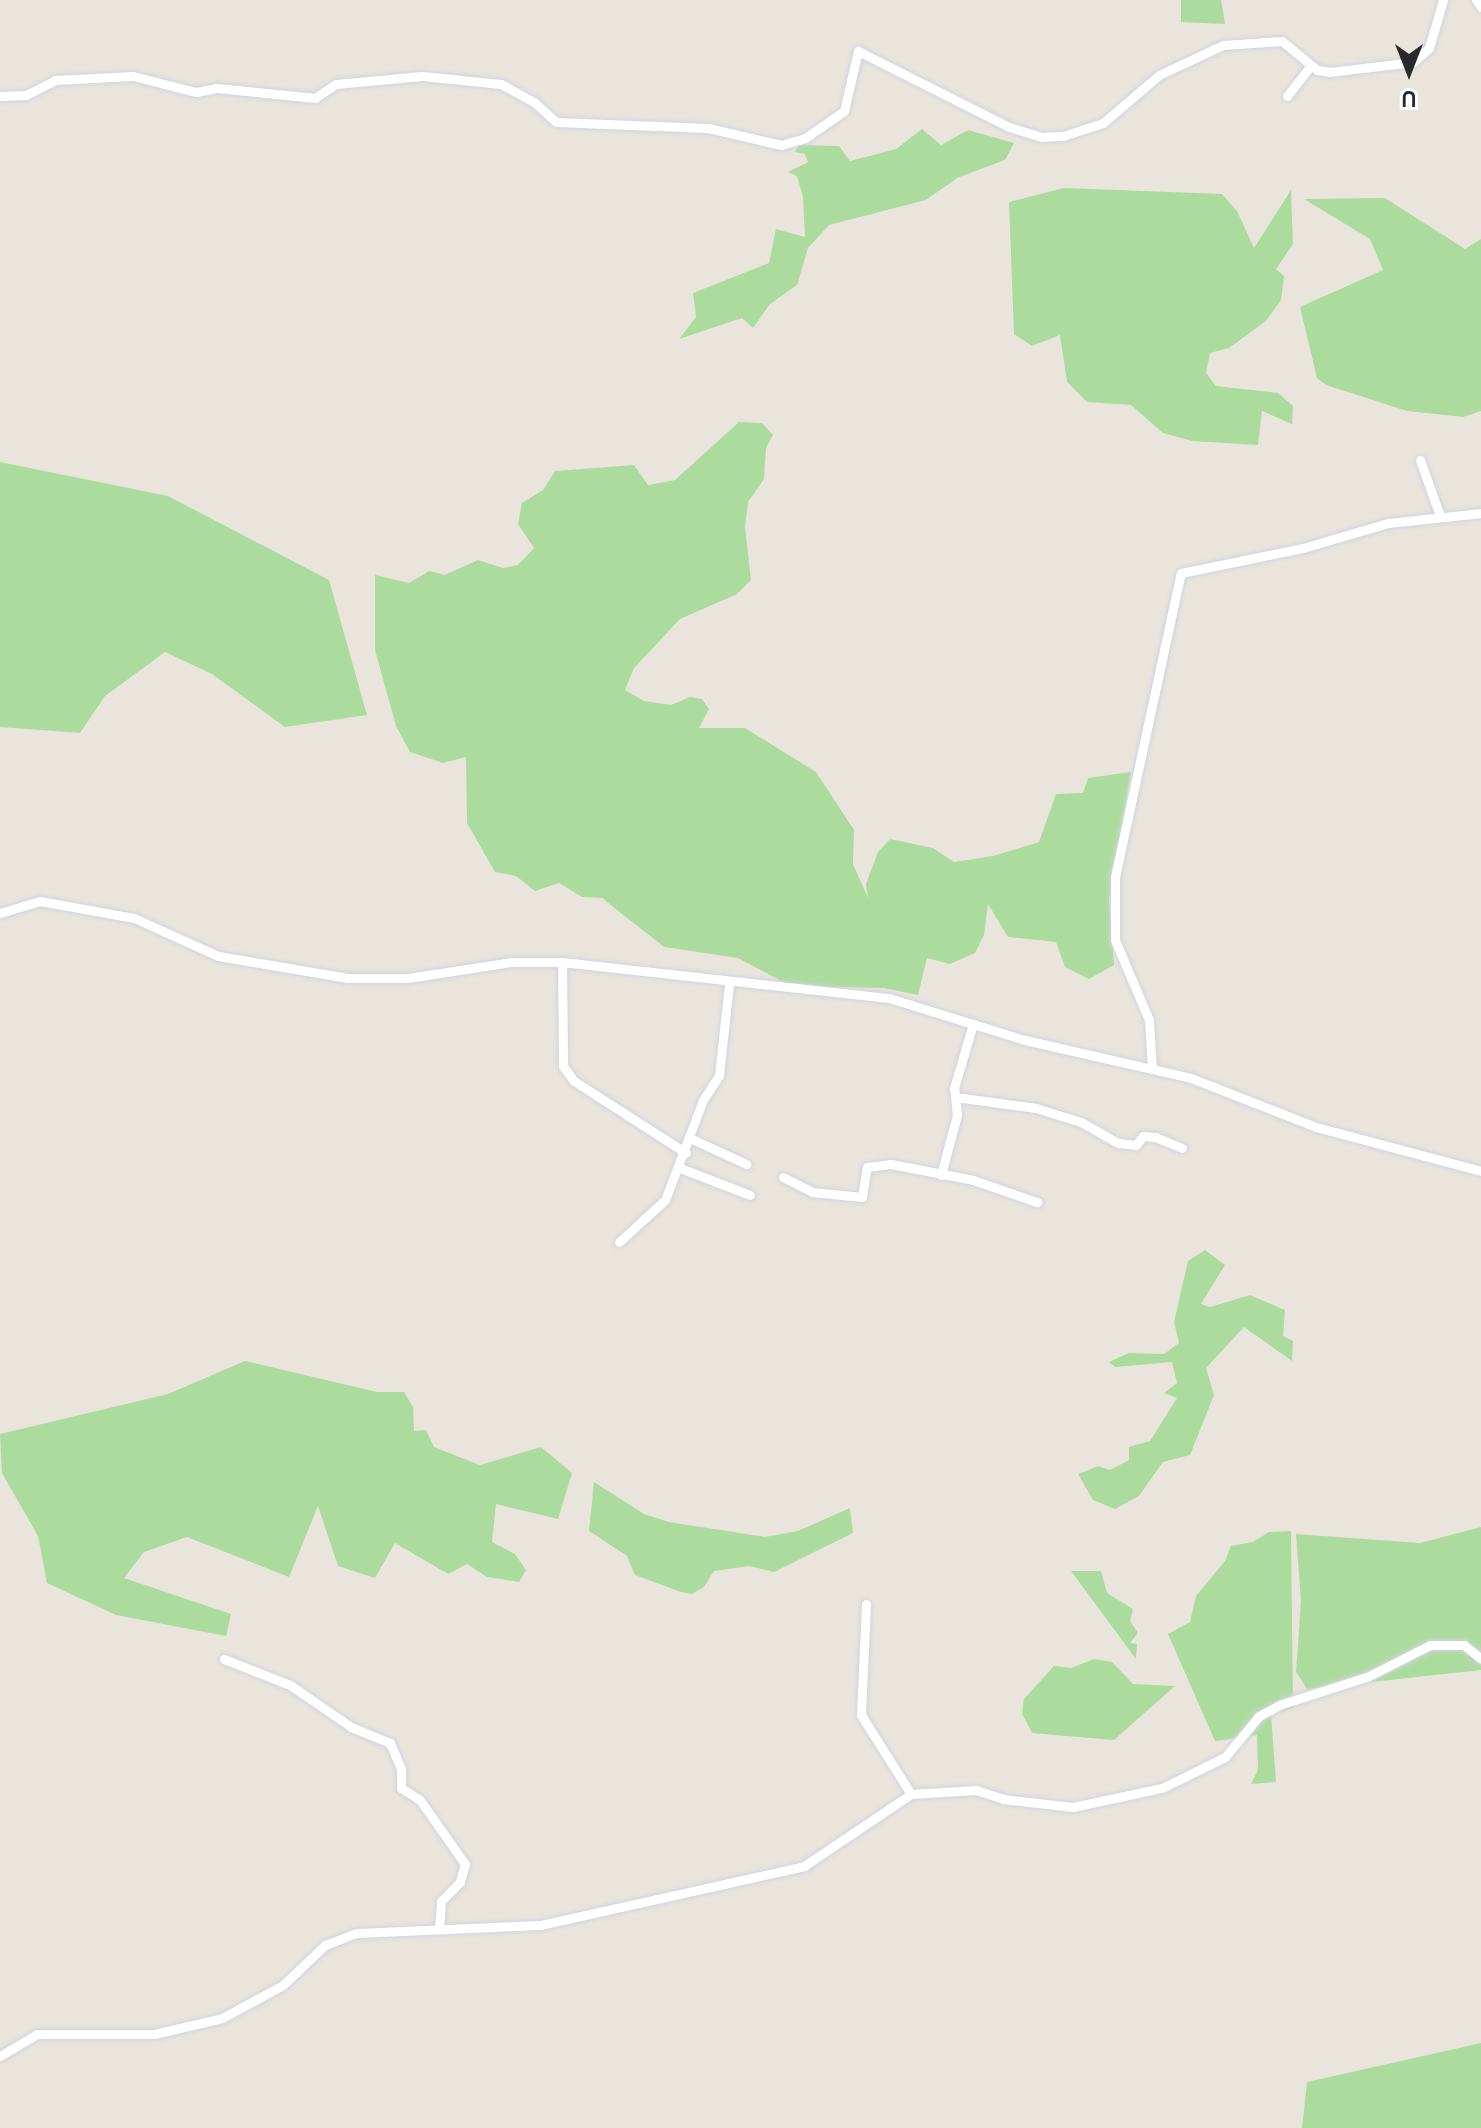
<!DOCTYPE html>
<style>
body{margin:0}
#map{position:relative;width:1481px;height:2128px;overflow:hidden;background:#eae5dc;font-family:Overpass,sans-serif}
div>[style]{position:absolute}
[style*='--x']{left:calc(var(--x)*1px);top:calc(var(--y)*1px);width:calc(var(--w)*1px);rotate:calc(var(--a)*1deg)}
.green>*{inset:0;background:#acdc9d}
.roads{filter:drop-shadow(0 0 2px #d1d3e0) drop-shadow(0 0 2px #d1d3e0)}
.street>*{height:9px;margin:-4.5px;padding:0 4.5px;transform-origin:4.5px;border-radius:4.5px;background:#fff}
span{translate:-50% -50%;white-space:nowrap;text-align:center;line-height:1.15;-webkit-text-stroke:6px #fff;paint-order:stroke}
.north{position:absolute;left:1369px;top:32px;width:80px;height:80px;-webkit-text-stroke:6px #fff;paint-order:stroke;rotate:180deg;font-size:22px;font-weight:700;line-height:32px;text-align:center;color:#292929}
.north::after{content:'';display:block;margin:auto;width:28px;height:36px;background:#292929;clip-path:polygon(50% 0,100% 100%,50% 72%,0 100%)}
</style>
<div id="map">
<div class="green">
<i style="clip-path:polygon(1181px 0,1221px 0,1225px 24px,1181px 22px)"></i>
<i style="clip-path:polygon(922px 129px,941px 145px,968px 130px,1014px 143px,1005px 160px,957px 178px,926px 200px,829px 225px,808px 248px,797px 285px,770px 304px,753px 328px,742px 318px,679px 339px,696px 317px,693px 293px,769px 263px,776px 229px,805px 237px,803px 197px,797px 176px,788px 172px,808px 162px,805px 154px,795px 152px,799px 145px,839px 146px,850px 161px,896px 149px)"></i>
<i style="clip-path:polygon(1064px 188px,1222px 194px,1237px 211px,1254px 248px,1291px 190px,1293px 244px,1276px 269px,1284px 276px,1281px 300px,1266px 321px,1229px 348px,1210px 353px,1206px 373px,1216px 386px,1278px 393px,1293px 406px,1292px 424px,1262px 411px,1258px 445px,1192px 441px,1163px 433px,1131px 405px,1087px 402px,1067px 382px,1060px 335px,1032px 346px,1014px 334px,1009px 202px)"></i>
<i style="clip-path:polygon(1385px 198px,1465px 249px,1481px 239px,1481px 411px,1463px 417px,1407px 411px,1326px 385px,1317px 378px,1300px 307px,1383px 270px,1370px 239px,1304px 199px)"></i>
<i style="clip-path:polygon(739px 422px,762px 423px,773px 435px,766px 448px,764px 479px,748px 502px,745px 527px,751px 580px,737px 594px,680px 619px,634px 668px,625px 690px,644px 701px,671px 705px,690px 697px,702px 699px,709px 709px,699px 728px,745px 728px,816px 772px,854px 830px,853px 864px,868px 898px,866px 884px,878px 852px,890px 839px,933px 848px,954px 862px,993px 856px,1039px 842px,1056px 794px,1083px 793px,1088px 778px,1131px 772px,1109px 900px,1114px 965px,1089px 979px,1065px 967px,1056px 942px,1008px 937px,988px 904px,984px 935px,975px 953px,950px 964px,927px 958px,918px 995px,884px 988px,791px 986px,738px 958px,664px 947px,602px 898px,582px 897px,559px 883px,535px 891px,516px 876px,495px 872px,467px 823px,466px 757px,443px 763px,410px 752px,396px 726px,375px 650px,375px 575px,409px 583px,429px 571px,445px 575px,478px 560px,503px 568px,518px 565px,534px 548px,518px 524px,522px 503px,543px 490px,555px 471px,634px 465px,648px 485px,675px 480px)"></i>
<i style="clip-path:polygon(0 462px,168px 496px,329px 580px,367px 715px,285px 727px,212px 674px,165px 652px,105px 696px,80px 733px,0 727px)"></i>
<i style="clip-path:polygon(1205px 1250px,1225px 1265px,1201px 1304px,1210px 1307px,1250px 1295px,1285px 1310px,1283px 1336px,1293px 1341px,1292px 1361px,1244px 1327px,1206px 1368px,1214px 1395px,1190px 1455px,1163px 1462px,1139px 1496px,1115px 1509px,1093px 1500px,1078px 1474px,1098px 1466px,1110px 1470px,1129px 1460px,1129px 1447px,1150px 1441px,1177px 1398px,1164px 1393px,1177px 1383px,1172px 1362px,1115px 1367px,1109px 1362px,1129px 1353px,1164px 1354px,1179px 1343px,1174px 1322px,1188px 1261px)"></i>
<i style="clip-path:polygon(245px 1361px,377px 1392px,404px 1392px,413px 1407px,414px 1431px,426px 1430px,434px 1447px,480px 1465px,541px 1447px,572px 1473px,558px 1519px,496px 1504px,492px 1542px,515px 1554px,526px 1570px,519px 1582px,487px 1577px,467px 1564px,448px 1574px,395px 1543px,375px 1578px,338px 1566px,318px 1506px,289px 1577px,187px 1537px,144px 1552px,124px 1578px,231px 1614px,226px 1636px,116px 1615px,47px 1583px,38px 1536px,2px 1473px,0 1434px,168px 1394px)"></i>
<i style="clip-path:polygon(594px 1482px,644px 1514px,669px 1522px,765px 1537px,798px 1531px,850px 1508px,853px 1533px,774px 1572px,749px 1566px,714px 1571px,704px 1587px,692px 1594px,681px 1592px,635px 1575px,627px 1556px,589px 1531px)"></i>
<i style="clip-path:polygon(1481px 1527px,1481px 1670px,1307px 1689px,1296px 1672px,1301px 1601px,1296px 1534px,1420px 1543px)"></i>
<i style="clip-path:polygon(1291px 1531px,1293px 1708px,1271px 1714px,1276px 1782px,1251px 1784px,1258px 1770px,1257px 1735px,1215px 1741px,1168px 1634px,1190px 1622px,1196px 1596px,1225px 1561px,1231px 1546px,1253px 1542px,1269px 1532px)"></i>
<i style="clip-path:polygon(1071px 1571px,1101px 1571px,1107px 1593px,1133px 1609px,1130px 1621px,1138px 1633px,1130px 1643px,1137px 1644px,1136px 1659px)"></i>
<i style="clip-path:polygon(1094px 1659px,1112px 1662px,1133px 1684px,1175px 1686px,1114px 1740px,1032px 1733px,1022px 1714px,1024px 1699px,1054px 1666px,1071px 1668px)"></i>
<i style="clip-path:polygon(1481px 2043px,1481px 2128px,1302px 2128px,1307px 2082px)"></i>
</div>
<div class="roads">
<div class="street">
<i style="--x:1476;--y:0;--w:9;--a:54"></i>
<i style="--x:0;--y:96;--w:26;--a:-2"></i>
<i style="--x:26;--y:95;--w:33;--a:-27"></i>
<i style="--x:55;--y:80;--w:78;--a:-2.9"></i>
<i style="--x:133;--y:76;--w:65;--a:14.3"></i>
<i style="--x:196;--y:92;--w:21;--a:-11"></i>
<i style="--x:217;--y:88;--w:99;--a:5.8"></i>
<i style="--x:315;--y:98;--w:25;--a:-34"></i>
<i style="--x:336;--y:84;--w:86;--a:-5.3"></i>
<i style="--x:422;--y:76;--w:79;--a:5.8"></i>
<i style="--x:501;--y:84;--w:38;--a:29"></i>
<i style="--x:534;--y:102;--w:30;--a:42"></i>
<i style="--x:556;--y:122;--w:152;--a:2.3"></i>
<i style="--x:708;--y:128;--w:75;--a:13.1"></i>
<i style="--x:781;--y:145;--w:25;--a:-16"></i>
<i style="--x:805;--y:138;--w:47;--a:-34.7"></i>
<i style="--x:844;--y:111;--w:62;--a:-76.9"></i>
<i style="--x:858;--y:51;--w:169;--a:26.7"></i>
<i style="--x:1009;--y:127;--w:34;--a:17"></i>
<i style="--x:1041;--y:137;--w:22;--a:-3"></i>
<i style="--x:1063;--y:136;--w:42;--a:-18"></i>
<i style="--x:1103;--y:123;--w:74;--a:-40.6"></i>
<i style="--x:1159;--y:75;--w:71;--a:-25.1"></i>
<i style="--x:1223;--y:45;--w:59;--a:-3.9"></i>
<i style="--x:1282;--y:41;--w:45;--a:39.6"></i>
<i style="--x:1317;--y:70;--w:13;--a:9"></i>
<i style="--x:1330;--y:72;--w:84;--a:-6.9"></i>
<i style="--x:1413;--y:62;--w:21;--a:-41"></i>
<i style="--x:1429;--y:48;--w:50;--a:-73.7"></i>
<i style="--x:1287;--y:96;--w:39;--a:-52"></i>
<i style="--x:1420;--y:460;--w:59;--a:70.3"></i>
<i style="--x:0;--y:913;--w:42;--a:-16.7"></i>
<i style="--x:40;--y:901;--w:96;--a:10.3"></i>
<i style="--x:134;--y:918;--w:92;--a:24.3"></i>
<i style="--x:218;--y:956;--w:132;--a:9.6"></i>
<i style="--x:348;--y:978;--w:60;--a:0"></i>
<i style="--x:408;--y:978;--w:104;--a:-8.8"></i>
<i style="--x:511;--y:962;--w:51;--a:0"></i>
<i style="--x:562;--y:962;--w:329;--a:6.3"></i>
<i style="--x:889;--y:998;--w:142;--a:17.2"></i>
<i style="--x:1025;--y:1040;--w:170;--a:12.9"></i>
<i style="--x:1191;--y:1078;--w:134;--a:21.4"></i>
<i style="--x:1316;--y:1127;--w:171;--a:14.9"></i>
<i style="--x:562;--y:962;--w:104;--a:89.4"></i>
<i style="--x:563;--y:1066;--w:19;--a:54"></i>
<i style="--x:574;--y:1081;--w:133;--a:32.7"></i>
<i style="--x:1152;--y:1069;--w:49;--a:-93.5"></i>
<i style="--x:1149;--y:1020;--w:87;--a:-113"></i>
<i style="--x:1115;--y:940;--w:63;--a:-90"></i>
<i style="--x:1115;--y:877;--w:311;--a:-77.8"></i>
<i style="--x:1181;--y:573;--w:125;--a:-11.6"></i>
<i style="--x:1303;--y:548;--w:89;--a:-16.4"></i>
<i style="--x:1388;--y:523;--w:94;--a:-6.1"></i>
<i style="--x:955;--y:1097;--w:82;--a:7.7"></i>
<i style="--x:1036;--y:1108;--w:47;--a:17.3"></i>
<i style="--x:1081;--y:1122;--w:43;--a:29.6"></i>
<i style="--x:1118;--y:1143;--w:18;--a:6"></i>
<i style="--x:1136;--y:1145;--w:11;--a:-52"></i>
<i style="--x:1143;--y:1136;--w:12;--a:5"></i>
<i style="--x:1155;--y:1137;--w:29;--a:22"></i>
<i style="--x:692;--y:1139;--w:60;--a:24.8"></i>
<i style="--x:680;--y:1168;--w:75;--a:21.1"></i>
<i style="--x:941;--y:1175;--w:62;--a:-75.1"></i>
<i style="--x:957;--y:1115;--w:27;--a:-96"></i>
<i style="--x:954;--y:1088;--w:67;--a:-73.5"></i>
<i style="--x:783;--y:1177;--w:33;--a:27"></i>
<i style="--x:812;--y:1192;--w:50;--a:5.7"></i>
<i style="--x:862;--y:1197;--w:30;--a:-81"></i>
<i style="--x:867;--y:1167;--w:24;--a:-7"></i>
<i style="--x:891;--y:1164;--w:84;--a:11"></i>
<i style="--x:973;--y:1180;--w:68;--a:19"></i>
<i style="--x:619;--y:1242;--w:62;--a:-42.4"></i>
<i style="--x:665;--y:1200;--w:107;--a:-69.2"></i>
<i style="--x:703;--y:1100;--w:30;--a:-57"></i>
<i style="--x:719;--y:1075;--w:92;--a:-83.7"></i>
<i style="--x:866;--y:1604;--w:111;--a:92.6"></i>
<i style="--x:861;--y:1715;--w:93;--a:57.7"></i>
<i style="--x:224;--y:1659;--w:71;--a:21.5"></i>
<i style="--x:290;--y:1685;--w:74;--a:34.5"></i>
<i style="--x:351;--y:1727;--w:42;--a:22.3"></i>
<i style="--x:390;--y:1743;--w:28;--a:67"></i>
<i style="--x:401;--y:1769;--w:19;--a:90"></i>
<i style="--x:401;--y:1788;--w:22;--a:32"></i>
<i style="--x:420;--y:1800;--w:78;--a:54.9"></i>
<i style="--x:465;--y:1864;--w:19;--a:106"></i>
<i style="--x:460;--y:1882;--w:27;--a:135"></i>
<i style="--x:441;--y:1901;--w:27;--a:94"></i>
<i style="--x:0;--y:2056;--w:43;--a:-30.7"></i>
<i style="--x:37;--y:2034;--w:117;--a:0"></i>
<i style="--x:154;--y:2034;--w:70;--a:-13.2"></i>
<i style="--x:222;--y:2018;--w:69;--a:-28.4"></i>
<i style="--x:283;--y:1985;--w:58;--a:-43.6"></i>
<i style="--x:325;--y:1945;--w:33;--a:-21"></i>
<i style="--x:356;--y:1933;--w:185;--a:-2.5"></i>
<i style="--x:541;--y:1925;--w:270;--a:-12.6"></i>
<i style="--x:804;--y:1866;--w:129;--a:-33.9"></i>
<i style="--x:911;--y:1794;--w:65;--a:-3.5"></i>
<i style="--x:976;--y:1790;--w:28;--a:18"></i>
<i style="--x:1003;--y:1799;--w:70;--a:6.5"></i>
<i style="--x:1073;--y:1807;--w:91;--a:-12.1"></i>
<i style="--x:1162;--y:1788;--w:70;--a:-26.2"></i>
<i style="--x:1225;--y:1757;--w:53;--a:-50.3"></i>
<i style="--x:1259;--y:1716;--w:26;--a:-28"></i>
<i style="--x:1282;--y:1704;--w:91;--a:-17.8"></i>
<i style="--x:1369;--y:1676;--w:68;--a:-26.9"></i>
<i style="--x:1430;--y:1645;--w:34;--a:0"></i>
<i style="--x:1464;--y:1645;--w:22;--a:39"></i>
</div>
</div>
<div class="north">U</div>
</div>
